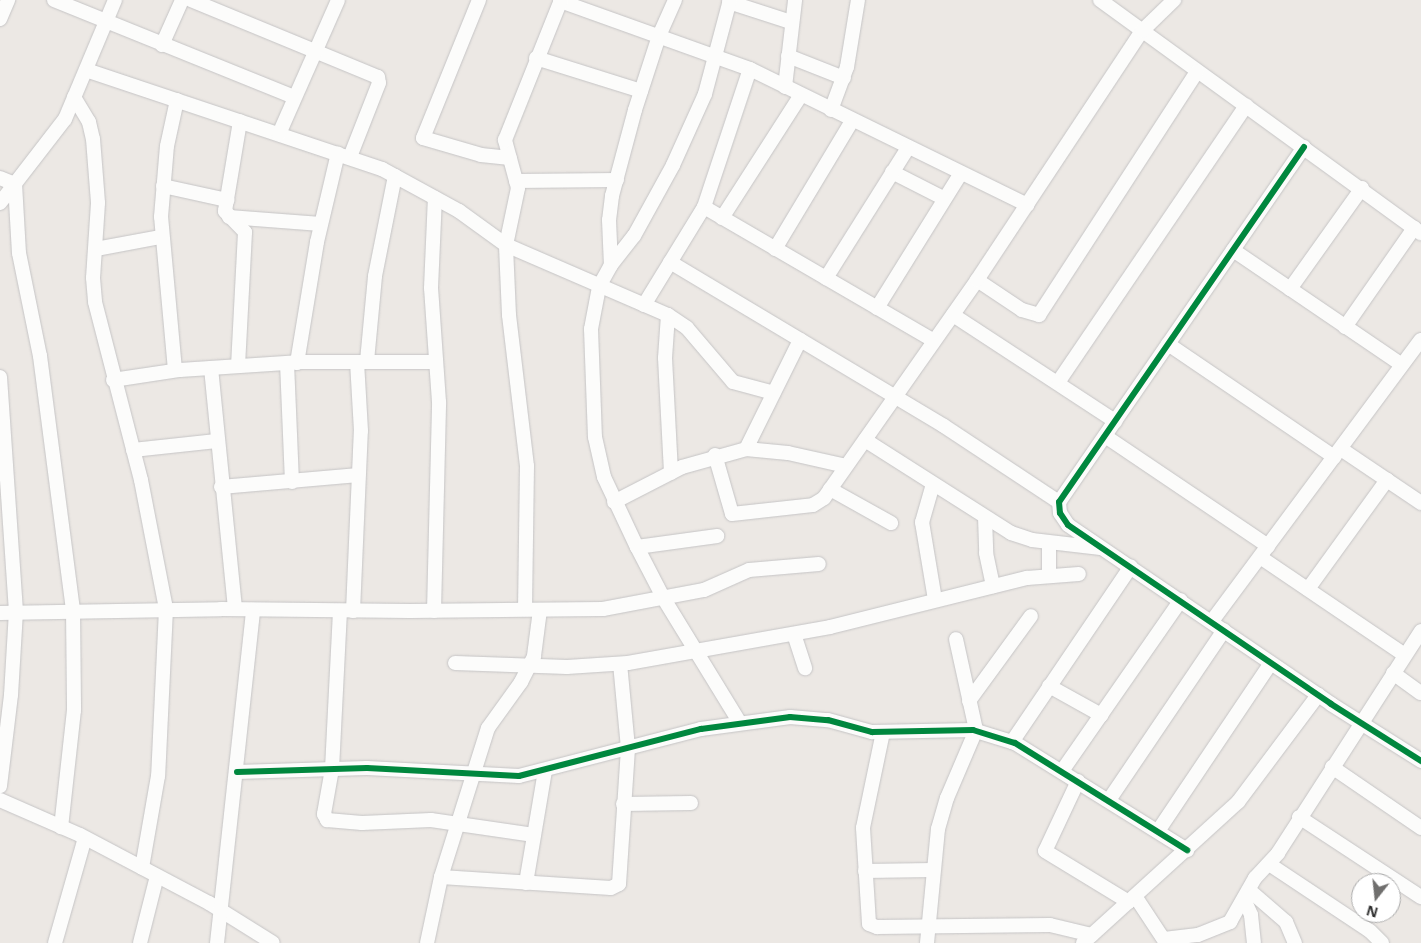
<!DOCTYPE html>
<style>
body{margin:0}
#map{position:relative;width:1421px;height:943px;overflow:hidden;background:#ece8e4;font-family:"Open Sans",sans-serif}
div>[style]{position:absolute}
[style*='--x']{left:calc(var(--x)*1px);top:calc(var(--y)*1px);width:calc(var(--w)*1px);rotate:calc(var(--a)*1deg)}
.roads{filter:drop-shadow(0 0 1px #c5c4c5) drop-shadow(0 0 1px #c5c4c5)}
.minor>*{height:14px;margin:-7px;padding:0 7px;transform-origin:7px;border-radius:7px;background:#fcfcfb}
.cycleway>*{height:6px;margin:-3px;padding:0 3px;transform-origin:3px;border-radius:3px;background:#00873e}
span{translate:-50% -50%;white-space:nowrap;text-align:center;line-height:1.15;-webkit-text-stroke:5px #fff;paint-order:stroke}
.north{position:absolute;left:1351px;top:873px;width:50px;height:50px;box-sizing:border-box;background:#fff;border:1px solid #ababab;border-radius:50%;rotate:196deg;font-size:14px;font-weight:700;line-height:20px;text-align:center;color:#2e2e2e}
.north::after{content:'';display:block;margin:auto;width:18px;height:22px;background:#706f6e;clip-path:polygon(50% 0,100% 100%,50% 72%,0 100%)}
</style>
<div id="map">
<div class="roads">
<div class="minor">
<i style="--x:54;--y:0;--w:259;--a:22"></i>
<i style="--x:191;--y:0;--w:202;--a:22.4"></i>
<i style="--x:378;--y:77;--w:6;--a:81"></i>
<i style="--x:379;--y:83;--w:79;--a:111.4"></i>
<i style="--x:479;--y:0;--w:149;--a:112.1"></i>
<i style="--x:423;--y:138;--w:60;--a:16.3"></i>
<i style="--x:481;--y:155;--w:29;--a:6"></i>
<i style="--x:675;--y:0;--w:39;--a:114"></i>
<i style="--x:659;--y:36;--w:78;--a:108"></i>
<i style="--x:635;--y:110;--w:89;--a:105"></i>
<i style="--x:612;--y:196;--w:24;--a:97"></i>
<i style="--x:609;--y:220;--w:45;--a:87.5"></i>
<i style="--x:611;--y:265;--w:25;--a:119"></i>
<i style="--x:599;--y:287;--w:43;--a:100.8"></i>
<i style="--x:591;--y:329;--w:108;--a:87.9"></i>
<i style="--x:595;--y:437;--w:41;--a:77.3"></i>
<i style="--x:604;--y:477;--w:77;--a:64.8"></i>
<i style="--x:637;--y:547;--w:59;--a:62.6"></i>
<i style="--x:664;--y:599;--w:145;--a:58.5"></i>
<i style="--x:1100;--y:0;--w:397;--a:36"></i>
<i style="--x:560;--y:1;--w:202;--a:19.7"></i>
<i style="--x:750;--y:69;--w:309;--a:26.1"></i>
<i style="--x:729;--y:2;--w:65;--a:17.9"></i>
<i style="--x:0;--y:19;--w:21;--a:-67"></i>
<i style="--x:162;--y:45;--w:49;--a:-66"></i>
<i style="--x:788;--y:56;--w:60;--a:21.4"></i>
<i style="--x:536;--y:58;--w:110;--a:17.4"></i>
<i style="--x:86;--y:70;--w:312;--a:18.5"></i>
<i style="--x:382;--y:169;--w:88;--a:28.6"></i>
<i style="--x:459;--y:211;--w:58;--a:35.9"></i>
<i style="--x:506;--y:245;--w:176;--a:23.4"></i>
<i style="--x:668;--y:315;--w:23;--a:34"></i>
<i style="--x:687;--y:328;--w:71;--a:49.6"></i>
<i style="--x:733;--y:382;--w:42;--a:15"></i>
<i style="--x:785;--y:87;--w:88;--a:-83.4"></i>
<i style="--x:74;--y:97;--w:29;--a:59"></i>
<i style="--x:89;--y:122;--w:17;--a:77"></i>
<i style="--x:93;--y:139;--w:64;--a:85.5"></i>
<i style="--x:98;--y:203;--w:75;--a:93.8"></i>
<i style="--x:93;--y:278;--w:24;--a:85"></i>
<i style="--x:95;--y:302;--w:184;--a:75.5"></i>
<i style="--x:141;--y:480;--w:131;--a:79"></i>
<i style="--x:166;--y:609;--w:167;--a:92.7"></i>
<i style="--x:158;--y:776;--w:93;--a:99.9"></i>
<i style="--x:831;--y:110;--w:46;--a:-69.6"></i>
<i style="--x:847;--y:67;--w:68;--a:-80.7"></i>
<i style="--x:279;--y:134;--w:146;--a:-66.2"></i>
<i style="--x:1304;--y:147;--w:431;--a:124.6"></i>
<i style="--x:1059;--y:502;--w:11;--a:85"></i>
<i style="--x:1060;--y:513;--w:14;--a:56"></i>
<i style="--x:1068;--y:525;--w:318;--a:34.2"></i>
<i style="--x:1331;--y:704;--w:107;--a:32.3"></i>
<i style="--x:892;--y:172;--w:59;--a:27"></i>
<i style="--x:0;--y:178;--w:16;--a:22"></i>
<i style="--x:15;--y:184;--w:69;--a:86.7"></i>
<i style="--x:19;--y:253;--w:105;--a:78.5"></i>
<i style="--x:40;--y:356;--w:256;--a:82.6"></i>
<i style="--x:73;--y:610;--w:100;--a:89.4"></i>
<i style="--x:74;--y:710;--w:118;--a:96.3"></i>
<i style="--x:516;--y:181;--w:101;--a:-0.6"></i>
<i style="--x:163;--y:186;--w:66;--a:12.3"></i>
<i style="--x:0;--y:203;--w:106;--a:-52.3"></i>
<i style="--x:65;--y:119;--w:129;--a:-67.2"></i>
<i style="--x:704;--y:207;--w:266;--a:30.2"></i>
<i style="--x:229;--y:217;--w:92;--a:4.4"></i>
<i style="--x:722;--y:218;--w:146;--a:-57.3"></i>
<i style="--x:96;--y:249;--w:66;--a:-10.5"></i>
<i style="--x:775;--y:249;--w:149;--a:-59"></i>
<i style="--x:1233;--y:250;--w:204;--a:34.2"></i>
<i style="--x:670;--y:262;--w:319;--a:30.9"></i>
<i style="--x:944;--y:426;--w:138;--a:33.5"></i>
<i style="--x:611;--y:265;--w:37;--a:-52"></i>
<i style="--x:634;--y:236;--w:81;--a:-61.2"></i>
<i style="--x:673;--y:165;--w:78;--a:-65.7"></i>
<i style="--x:705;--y:94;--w:97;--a:-75.1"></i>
<i style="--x:826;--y:278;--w:154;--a:-57.8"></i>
<i style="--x:977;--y:280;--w:54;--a:33.7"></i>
<i style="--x:1022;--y:310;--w:18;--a:16"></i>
<i style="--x:1039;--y:315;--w:290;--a:-57"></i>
<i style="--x:1290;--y:289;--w:124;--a:-54.5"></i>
<i style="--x:644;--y:305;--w:115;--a:-58.5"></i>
<i style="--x:704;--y:207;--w:145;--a:-71.6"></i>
<i style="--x:877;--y:308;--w:159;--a:-58.1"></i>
<i style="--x:668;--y:315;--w:43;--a:94"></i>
<i style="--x:665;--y:358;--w:115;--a:87"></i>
<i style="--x:953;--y:315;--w:194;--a:33.2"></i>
<i style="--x:1345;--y:327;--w:121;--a:-55.1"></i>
<i style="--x:1168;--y:344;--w:201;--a:34.2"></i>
<i style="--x:367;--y:361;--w:85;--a:-84.6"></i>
<i style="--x:375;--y:276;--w:102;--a:-78.7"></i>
<i style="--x:287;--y:363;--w:119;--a:87.6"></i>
<i style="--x:297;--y:363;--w:123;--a:-80.6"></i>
<i style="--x:317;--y:242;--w:91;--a:-76.7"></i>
<i style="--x:238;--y:366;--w:134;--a:-87"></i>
<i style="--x:245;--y:232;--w:29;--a:-134"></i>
<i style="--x:225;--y:211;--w:91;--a:-80.5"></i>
<i style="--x:211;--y:368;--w:242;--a:84.3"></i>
<i style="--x:175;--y:370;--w:154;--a:-95.2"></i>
<i style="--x:161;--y:217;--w:71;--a:-85.2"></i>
<i style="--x:167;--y:146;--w:47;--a:-77.7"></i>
<i style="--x:0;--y:377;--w:235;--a:86.1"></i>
<i style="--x:16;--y:611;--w:84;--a:93.4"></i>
<i style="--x:11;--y:695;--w:92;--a:96.9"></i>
<i style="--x:113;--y:380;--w:68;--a:-8.5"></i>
<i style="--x:180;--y:370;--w:121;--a:-3.8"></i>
<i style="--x:301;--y:362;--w:135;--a:0"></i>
<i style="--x:1059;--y:381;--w:333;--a:-55.8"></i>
<i style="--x:1105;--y:436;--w:197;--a:34"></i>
<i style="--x:865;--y:440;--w:173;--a:32.5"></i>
<i style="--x:1011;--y:533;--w:22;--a:18"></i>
<i style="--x:1032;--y:540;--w:69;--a:6.6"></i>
<i style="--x:746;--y:449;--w:122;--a:-63.6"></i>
<i style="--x:1341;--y:449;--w:97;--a:34"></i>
<i style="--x:133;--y:450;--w:84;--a:-6.1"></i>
<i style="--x:715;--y:455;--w:61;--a:73.9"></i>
<i style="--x:732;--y:514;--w:81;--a:-6.3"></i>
<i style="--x:813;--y:505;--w:13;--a:-32"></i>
<i style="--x:824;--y:498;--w:266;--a:-54.9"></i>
<i style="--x:977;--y:280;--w:299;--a:-56.5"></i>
<i style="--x:1142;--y:31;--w:45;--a:-44.1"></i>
<i style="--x:933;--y:484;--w:40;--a:106"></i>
<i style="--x:922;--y:522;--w:79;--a:80.5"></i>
<i style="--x:221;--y:487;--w:138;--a:-5"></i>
<i style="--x:830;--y:489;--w:70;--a:29.1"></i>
<i style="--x:614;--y:502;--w:76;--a:-27.2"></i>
<i style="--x:682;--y:467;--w:66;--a:-15.7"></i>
<i style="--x:746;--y:449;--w:42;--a:5.4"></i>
<i style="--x:788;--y:453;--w:59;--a:12.6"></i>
<i style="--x:985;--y:517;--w:36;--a:88"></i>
<i style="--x:986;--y:553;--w:34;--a:78"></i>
<i style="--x:1049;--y:543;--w:31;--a:90"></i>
<i style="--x:637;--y:547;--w:81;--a:-7.8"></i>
<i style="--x:1260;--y:557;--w:175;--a:34.1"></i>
<i style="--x:1308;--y:589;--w:135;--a:-54.1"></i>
<i style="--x:525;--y:609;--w:143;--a:-89.2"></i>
<i style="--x:527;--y:466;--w:152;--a:-96.8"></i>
<i style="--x:509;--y:315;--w:70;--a:-92.5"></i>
<i style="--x:506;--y:245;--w:58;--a:-78.1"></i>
<i style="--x:518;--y:188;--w:50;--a:-105.2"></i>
<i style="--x:505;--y:140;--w:151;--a:-68.2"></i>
<i style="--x:340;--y:611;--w:158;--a:92.9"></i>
<i style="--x:332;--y:769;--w:46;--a:100.1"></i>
<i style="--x:324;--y:814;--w:7;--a:63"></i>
<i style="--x:327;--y:820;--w:35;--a:5"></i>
<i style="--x:362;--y:823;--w:69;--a:-2.5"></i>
<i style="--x:431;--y:820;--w:104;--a:8.3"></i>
<i style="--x:353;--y:611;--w:180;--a:-87.5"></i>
<i style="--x:361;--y:431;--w:69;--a:-93.3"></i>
<i style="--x:434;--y:611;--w:209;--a:-88.6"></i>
<i style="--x:439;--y:402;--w:114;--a:-94"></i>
<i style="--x:431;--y:288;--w:90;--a:-87.5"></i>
<i style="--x:0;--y:613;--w:221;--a:-1"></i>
<i style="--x:221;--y:609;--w:189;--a:0.6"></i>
<i style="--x:410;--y:611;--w:193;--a:-0.6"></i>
<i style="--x:603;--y:609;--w:103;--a:-10.7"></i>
<i style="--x:704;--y:590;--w:49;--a:-24"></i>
<i style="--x:749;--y:570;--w:70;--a:-4.9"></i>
<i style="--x:1212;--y:621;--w:350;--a:-53.4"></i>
<i style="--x:794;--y:634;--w:36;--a:72"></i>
<i style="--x:455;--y:663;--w:112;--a:2"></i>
<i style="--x:567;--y:667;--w:61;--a:-3.8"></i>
<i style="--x:628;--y:663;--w:205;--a:-10.1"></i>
<i style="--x:830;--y:627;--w:203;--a:-14"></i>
<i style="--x:1027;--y:578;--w:52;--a:-4.4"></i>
<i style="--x:1393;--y:673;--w:34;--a:36"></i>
<i style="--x:1049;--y:686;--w:60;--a:29.1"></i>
<i style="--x:969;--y:701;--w:105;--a:-53.9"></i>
<i style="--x:883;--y:732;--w:98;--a:101.8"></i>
<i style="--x:863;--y:828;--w:96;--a:86.4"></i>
<i style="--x:869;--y:924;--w:9;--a:21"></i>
<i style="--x:877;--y:927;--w:173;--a:-0.7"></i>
<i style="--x:1050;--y:925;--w:43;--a:13.4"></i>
<i style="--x:1012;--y:742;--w:212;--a:-55.9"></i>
<i style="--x:1332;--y:767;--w:108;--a:34.4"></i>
<i style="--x:1062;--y:771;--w:208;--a:-55.2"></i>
<i style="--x:237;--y:772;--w:130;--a:-1.8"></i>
<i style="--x:367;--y:768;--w:152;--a:3"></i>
<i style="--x:519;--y:776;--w:188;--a:-14.5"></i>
<i style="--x:701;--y:729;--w:90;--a:-7.7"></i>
<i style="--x:790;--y:717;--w:38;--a:5"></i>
<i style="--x:828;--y:720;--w:46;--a:15.3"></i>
<i style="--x:872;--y:732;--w:101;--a:-1.1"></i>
<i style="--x:973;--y:730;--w:44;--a:17.2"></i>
<i style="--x:1015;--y:743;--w:203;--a:31.9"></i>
<i style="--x:1078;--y:781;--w:77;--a:115.2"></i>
<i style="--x:1045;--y:851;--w:98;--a:31.3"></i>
<i style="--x:0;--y:800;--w:87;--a:23.6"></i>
<i style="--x:80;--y:835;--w:146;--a:27.8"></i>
<i style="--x:209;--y:903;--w:75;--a:32"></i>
<i style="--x:1109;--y:800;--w:205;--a:-55.9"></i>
<i style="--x:623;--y:804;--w:68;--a:-0.8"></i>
<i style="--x:1299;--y:817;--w:146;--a:33.3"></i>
<i style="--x:1158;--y:831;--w:202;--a:-56.1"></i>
<i style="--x:1269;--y:864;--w:121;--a:33.6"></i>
<i style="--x:1370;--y:931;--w:17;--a:45"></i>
<i style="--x:865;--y:871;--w:68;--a:-0.8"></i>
<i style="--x:441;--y:877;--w:170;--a:3.7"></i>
<i style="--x:611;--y:888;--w:9;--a:-27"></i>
<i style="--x:619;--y:884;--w:136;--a:-86.2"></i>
<i style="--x:628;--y:748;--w:84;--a:-95.4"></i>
<i style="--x:526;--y:883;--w:114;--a:-80.4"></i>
<i style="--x:1249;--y:890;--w:49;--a:40.9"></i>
<i style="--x:1286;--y:922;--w:23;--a:67"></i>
<i style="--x:1135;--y:896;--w:56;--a:56.6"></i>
<i style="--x:1244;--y:899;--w:17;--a:66"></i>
<i style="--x:1251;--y:915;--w:28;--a:84"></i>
<i style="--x:1164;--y:939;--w:34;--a:-7"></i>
<i style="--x:1198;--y:935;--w:35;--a:-22"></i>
<i style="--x:1230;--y:922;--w:51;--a:-60.4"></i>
<i style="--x:1255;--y:878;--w:34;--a:-47"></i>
<i style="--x:1278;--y:853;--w:264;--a:-57.2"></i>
<i style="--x:55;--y:943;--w:109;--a:-74.1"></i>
<i style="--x:140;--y:943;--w:69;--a:-75.8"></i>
<i style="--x:217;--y:943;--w:335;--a:-83.8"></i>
<i style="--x:427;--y:943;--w:67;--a:-78"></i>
<i style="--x:441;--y:877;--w:156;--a:-72.5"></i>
<i style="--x:488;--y:728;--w:57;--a:-54.3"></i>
<i style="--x:521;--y:682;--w:29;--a:-63"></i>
<i style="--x:534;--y:656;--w:46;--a:-82.6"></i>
<i style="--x:927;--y:943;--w:115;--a:-84.5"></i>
<i style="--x:938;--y:829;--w:32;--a:-74"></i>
<i style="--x:947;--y:798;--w:74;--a:-66.9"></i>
<i style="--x:976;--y:730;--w:93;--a:-102.4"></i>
<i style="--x:1083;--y:943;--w:210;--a:-42.3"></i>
<i style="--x:1238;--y:802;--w:134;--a:-53.2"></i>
</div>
</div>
<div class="cycleway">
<i style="--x:1304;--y:147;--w:431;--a:124.6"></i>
<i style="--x:1059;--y:502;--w:11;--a:85"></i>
<i style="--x:1060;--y:513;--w:14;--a:56"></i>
<i style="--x:1068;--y:525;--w:318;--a:34.2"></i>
<i style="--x:1331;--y:704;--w:107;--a:32.3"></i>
<i style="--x:237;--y:772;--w:130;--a:-1.8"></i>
<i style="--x:367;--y:768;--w:152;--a:3"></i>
<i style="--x:519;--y:776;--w:188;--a:-14.5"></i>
<i style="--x:701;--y:729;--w:90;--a:-7.7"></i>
<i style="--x:790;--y:717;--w:38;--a:5"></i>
<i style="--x:828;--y:720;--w:46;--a:15.3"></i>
<i style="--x:872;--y:732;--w:101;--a:-1.1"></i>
<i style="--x:973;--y:730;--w:44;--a:17.2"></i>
<i style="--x:1015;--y:743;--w:203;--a:31.9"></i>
</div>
<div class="north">N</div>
</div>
